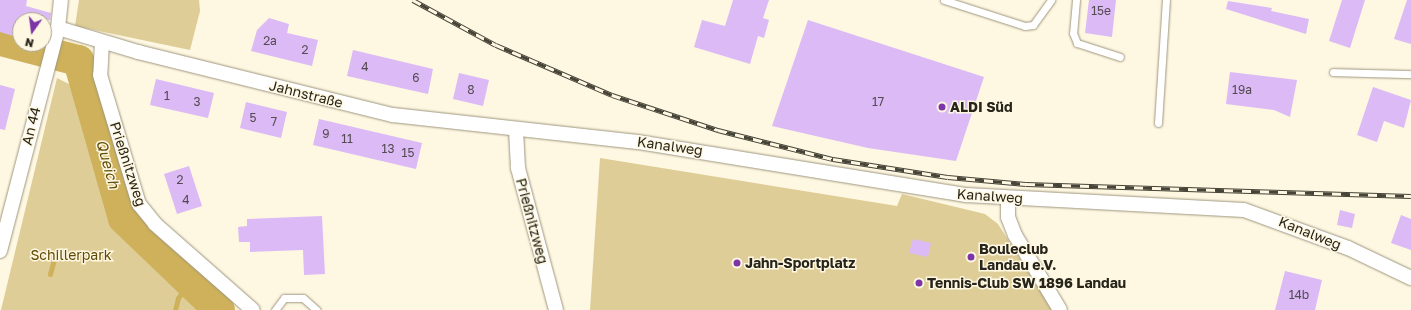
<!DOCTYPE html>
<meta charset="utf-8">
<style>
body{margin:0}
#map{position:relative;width:1411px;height:310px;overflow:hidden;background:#fef7e2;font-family:"Golos Text",sans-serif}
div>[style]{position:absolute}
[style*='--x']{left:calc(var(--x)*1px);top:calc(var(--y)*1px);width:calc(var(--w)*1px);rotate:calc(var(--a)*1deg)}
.green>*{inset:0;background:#dfcd97}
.stream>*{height:5px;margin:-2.5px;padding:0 2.5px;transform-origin:2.5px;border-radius:2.5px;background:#ceb15a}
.river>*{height:31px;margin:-15.5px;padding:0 15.5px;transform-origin:15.5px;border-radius:15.5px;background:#ceb15a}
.building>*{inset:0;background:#dbbaf6}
.roads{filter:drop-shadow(0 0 1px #9e967e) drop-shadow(0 0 1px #9e967e)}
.lane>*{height:7px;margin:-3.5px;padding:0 3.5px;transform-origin:3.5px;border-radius:3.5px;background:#fff}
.street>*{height:14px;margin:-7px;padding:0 7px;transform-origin:7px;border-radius:7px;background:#fff}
.rail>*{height:4.5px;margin-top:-2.25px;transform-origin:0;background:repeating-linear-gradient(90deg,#fef7e2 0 9px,#464337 0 18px);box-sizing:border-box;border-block:1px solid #464337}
.dots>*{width:11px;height:11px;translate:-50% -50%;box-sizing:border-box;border:2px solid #fef7e2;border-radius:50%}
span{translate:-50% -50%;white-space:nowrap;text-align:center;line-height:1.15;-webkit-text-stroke:3px #fef7e2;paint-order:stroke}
.number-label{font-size:12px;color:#544a51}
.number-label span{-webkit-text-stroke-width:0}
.street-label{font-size:14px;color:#27241a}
.poi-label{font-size:14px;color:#27241a;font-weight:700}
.left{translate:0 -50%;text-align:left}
.park-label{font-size:14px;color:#5f4b03}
.water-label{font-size:15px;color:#634f09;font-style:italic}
.north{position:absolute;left:12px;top:12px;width:40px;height:40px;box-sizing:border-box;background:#fef7e2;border:1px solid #a8a392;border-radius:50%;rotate:194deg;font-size:11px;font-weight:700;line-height:16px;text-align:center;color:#27241a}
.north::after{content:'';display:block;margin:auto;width:14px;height:18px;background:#7c34a7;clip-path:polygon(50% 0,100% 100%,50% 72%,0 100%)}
</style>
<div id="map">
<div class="green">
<i style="clip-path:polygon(79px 0,199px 0,200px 11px,190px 50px,75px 26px)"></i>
<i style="clip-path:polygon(57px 78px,77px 88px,117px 226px,211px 310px,1px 310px)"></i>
<i style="clip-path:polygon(600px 158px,897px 206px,902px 194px,985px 214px,998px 224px,1053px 310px,590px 310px)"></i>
</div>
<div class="stream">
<i style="--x:50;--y:274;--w:16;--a:-75"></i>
<i style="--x:175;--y:310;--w:12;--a:-76"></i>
<i style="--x:178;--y:298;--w:20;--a:-53"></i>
</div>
<div class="river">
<i style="--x:0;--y:40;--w:81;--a:14.4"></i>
<i style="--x:78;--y:60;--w:164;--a:74.1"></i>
<i style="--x:123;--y:218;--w:133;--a:43.8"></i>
</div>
<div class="building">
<i style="clip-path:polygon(0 0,27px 0,26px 6px,51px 13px,50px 20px,20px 20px,20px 38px,0 32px)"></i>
<i style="clip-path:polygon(733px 0,769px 0,763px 18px,769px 20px,764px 38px,758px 36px,750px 64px,694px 47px,702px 20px,725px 26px)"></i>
<i style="clip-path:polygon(1089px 0,1116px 0,1112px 37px,1085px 33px)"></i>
<i style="clip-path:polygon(1342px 0,1365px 0,1350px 48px,1329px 41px)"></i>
<i style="clip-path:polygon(1407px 0,1411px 0,1411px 44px,1394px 39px)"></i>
<i style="clip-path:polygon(1228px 1px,1272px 8px,1271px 11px,1309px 19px,1306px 34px,1226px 9px)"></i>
<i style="clip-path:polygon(269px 18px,289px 24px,287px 33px,318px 40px,312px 66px,251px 51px,257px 30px)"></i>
<i style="clip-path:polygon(808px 20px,984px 77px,956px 161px,868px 148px,772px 126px)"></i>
<i style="clip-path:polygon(353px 50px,433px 69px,428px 94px,347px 76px)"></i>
<i style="clip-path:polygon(1230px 72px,1297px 80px,1290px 117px,1274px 110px,1226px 104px)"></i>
<i style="clip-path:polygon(459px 73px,489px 80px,483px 106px,453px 99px)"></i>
<i style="clip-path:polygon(156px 79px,214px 93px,208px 118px,150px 105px)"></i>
<i style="clip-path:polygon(0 85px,15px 89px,5px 130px,0 129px)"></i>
<i style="clip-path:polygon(1373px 87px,1411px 100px,1404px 128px,1384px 121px,1377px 142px,1357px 135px)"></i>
<i style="clip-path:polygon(246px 102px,287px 112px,281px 138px,240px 128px)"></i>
<i style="clip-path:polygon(319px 119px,422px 143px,416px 169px,313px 145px)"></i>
<i style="clip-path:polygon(189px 166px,202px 206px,177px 214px,164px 174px)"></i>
<i style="clip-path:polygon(1340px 210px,1355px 214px,1352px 228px,1337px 225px)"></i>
<i style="clip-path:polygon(1401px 215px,1411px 219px,1411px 250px,1391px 243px)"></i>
<i style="clip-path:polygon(322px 216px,325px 274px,304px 275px,303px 250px,250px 252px,250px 242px,239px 242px,238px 227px,247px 226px,247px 219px)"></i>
<i style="clip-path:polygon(913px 239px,931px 243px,928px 257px,909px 253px)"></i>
<i style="clip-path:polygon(1285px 271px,1322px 280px,1315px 310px,1275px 310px)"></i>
</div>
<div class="roads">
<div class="lane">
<i style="--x:944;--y:0;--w:85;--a:17.8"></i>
<i style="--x:1025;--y:26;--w:8;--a:-7"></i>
<i style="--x:1033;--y:25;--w:31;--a:-54"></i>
<i style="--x:1076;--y:0;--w:33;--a:95"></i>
<i style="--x:1073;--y:33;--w:11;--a:68"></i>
<i style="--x:1077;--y:43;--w:45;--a:18"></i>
<i style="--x:1333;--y:72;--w:78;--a:1.5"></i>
<i style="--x:1158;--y:123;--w:123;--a:-86.3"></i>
<i style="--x:275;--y:310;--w:15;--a:-53"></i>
<i style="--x:284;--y:298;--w:19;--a:0"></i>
<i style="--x:303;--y:298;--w:18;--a:41"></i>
</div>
<div class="street">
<i style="--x:58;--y:28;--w:84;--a:16.7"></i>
<i style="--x:138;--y:52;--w:263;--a:13.9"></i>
<i style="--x:393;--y:115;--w:246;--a:6.3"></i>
<i style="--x:638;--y:142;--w:332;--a:9.2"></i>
<i style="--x:966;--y:195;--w:278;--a:3.1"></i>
<i style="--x:1244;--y:210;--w:111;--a:20.1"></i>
<i style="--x:1348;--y:248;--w:70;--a:25.5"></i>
<i style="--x:102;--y:42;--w:33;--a:93"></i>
<i style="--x:100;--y:75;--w:135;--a:73.2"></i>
<i style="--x:139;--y:204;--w:26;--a:51"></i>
<i style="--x:155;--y:224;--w:130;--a:41.3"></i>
<i style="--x:516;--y:130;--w:38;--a:87"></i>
<i style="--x:518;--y:168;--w:147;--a:75"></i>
<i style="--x:1008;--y:198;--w:19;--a:90"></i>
<i style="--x:1008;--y:217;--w:19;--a:69"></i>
<i style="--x:1015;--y:235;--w:87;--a:59"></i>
<i style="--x:0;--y:251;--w:230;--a:-75.4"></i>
<i style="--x:58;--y:28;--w:28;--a:-84"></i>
</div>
</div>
<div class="rail">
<i style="--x:413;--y:0;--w:94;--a:28.5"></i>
<i style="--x:496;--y:45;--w:126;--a:23.3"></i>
<i style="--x:612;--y:95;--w:112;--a:18.3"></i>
<i style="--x:718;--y:130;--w:119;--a:14.2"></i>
<i style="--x:833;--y:159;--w:116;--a:8.9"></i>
<i style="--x:948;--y:177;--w:78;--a:5.1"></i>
<i style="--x:1026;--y:184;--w:385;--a:1.8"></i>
</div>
<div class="dots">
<i style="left:942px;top:107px;background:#7c34a7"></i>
<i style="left:971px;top:257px;background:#7c34a7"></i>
<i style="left:737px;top:263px;background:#7c34a7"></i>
<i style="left:919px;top:283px;background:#7c34a7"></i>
</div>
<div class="number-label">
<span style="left:1101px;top:11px">15e</span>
<span style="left:270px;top:41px">2a</span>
<span style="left:305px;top:50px">2</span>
<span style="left:365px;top:67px">4</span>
<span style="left:416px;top:78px">6</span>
<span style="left:471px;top:90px">8</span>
<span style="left:1242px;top:90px">19a</span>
<span style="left:167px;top:96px">1</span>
<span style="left:197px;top:102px">3</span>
<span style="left:878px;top:102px">17</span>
<span style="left:253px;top:118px">5</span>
<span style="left:274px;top:122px">7</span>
<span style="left:326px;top:134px">9</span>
<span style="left:347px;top:139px">11</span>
<span style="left:388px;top:149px">13</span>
<span style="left:408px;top:153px">15</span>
<span style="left:180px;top:180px">2</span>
<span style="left:186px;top:200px">4</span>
<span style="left:1299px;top:295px">14b</span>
</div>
<div class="street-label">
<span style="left:306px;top:94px;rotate:14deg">Jahnstraße</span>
<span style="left:31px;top:126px;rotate:-76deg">An 44</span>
<span style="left:670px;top:146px;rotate:8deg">Kanalweg</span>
<span style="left:128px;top:164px;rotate:72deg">Prießnitzweg</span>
<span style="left:990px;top:196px;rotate:4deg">Kanalweg</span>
<span style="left:532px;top:221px;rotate:75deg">Prießnitzweg</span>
<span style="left:1310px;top:233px;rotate:22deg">Kanalweg</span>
</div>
<div class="poi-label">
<span class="left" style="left:950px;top:107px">ALDI Süd</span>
<span class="left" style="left:979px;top:257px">Bouleclub<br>Landau e.V.</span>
<span class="left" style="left:745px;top:263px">Jahn-Sportplatz</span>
<span class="left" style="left:927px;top:283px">Tennis-Club SW 1896 Landau</span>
</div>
<div class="park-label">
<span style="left:71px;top:255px">Schillerpark</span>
</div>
<div class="water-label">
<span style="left:108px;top:164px;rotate:74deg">Queich</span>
</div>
<div class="north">N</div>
</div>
